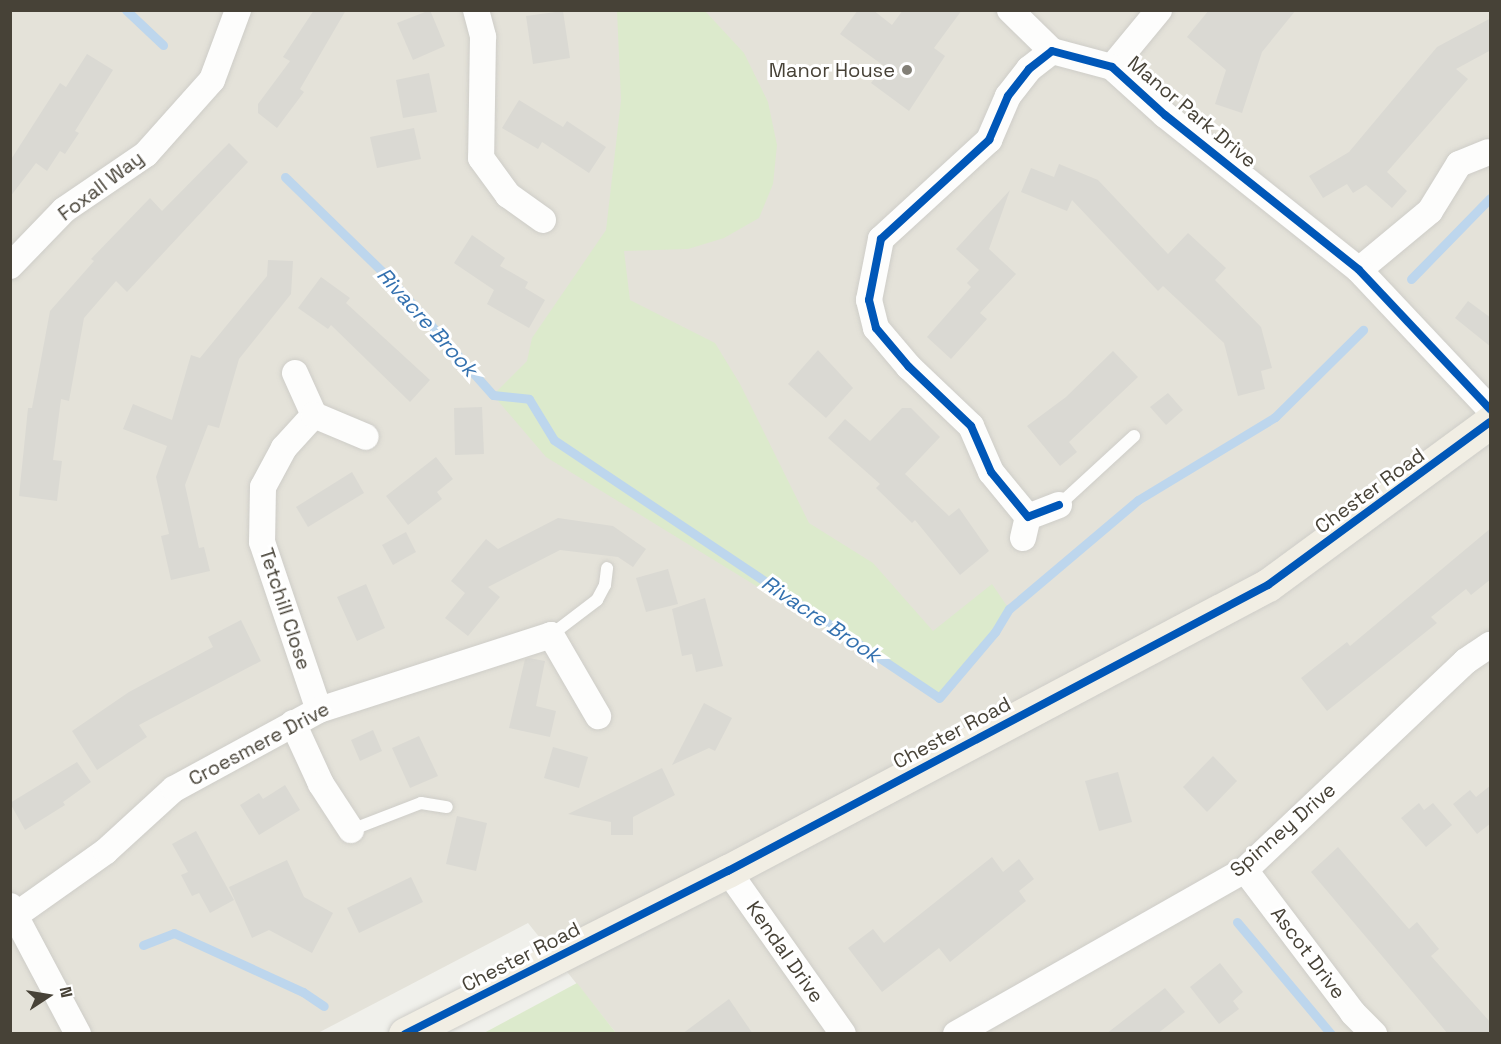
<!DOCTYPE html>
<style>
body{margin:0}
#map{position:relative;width:1501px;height:1044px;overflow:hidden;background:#f0f0eb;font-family:"Space Grotesk",sans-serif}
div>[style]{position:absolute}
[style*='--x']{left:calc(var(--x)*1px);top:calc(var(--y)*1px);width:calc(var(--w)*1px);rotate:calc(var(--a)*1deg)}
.residential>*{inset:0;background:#e4e2d9}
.green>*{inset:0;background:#dceacc}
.stream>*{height:9px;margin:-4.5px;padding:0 4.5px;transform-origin:4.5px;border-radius:4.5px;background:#bdd6ed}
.building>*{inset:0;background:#dad9d3}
.roads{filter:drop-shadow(0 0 2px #cecdc8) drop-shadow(0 0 2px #cecdc8)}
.lane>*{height:12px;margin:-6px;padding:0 6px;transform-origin:6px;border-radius:6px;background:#fdfdfc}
.street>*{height:26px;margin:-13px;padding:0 13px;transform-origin:13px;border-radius:13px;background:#fdfdfc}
.primary>*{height:33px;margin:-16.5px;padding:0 16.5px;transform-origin:16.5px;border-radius:16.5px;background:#f1eee4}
.cycleway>*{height:8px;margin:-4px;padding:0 4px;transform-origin:4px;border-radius:4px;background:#0057b8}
.dots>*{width:16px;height:16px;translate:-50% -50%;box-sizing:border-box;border:3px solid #fff;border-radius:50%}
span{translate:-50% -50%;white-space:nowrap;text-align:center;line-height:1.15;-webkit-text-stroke:6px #fff;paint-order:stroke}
.poi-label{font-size:20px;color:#474237}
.right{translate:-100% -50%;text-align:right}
.street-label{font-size:20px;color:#474237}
.water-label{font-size:21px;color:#3471af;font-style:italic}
.frame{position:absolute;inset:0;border:12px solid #474237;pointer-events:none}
.north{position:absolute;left:18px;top:966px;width:60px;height:60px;-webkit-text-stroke:4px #fff;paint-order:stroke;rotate:78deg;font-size:16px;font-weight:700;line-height:24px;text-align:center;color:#474237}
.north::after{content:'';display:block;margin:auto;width:21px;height:27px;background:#474237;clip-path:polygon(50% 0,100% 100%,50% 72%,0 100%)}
</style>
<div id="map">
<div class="residential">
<i style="clip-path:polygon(10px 11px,1490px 11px,1490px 1033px,616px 1033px,528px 923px,318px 1033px,11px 1033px)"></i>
</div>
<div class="green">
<i style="clip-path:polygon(617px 11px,705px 11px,744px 53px,768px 102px,777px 145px,773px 184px,759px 218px,724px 238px,688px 249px,624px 251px,630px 300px,715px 343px,740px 384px,809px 523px,873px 563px,933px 631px,992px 584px,1009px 609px,995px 632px,939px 698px,546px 457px,493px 395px,527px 361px,532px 338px,606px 230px,621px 100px)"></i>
<i style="clip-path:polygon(577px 983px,616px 1033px,484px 1033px)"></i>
</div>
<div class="stream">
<i style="--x:126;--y:10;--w:51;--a:43.4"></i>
<i style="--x:285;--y:177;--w:146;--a:44.2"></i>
<i style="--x:390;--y:279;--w:155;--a:48.4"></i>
<i style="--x:493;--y:395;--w:36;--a:6"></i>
<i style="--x:529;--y:399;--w:48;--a:58.6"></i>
<i style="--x:554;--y:440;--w:463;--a:33.8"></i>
<i style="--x:939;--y:698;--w:87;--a:-49.7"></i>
<i style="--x:995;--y:632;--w:27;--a:-59"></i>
<i style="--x:1009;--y:609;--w:169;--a:-40.2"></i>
<i style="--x:1138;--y:500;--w:160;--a:-31.2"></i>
<i style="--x:1275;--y:417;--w:124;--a:-44.7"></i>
<i style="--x:1411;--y:279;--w:113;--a:-45.7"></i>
<i style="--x:1237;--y:922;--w:146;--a:50"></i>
<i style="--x:143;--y:945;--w:33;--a:-21"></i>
<i style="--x:174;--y:933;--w:142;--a:24.6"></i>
<i style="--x:303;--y:992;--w:25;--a:34"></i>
</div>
<div class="building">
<i style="clip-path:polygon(314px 10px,346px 10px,300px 89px,304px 92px,277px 128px,258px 113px,258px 104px,290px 61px,283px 57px)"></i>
<i style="clip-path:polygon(430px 10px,445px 46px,413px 60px,397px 23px)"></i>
<i style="clip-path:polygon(858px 10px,873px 10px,892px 25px,903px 10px,962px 10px,934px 48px,945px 56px,909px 111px,871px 83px,884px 66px,840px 34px)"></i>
<i style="clip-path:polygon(1209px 10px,1296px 10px,1262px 52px,1242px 113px,1215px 104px,1226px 70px,1187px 37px)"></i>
<i style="clip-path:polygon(563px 11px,570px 58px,533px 64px,526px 16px)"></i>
<i style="clip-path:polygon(1491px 18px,1491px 50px,1456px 69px,1468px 79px,1387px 172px,1407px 191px,1392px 208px,1366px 185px,1353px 193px,1347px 184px,1323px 198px,1309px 176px,1349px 152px,1437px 47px)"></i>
<i style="clip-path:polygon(87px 54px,113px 70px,75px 131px,79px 133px,65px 154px,60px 151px,47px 171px,36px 163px,10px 197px,10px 161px,60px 83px,66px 87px)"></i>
<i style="clip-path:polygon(429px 73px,437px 112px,403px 118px,396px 80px)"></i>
<i style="clip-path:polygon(519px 100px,563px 127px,567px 121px,606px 147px,589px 173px,542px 142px,538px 149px,502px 128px)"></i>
<i style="clip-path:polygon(414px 128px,421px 159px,377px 168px,370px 137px)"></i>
<i style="clip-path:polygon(229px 143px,248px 162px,127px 292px,116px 281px,84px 318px,69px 401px,61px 399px,53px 460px,62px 461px,57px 501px,19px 496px,28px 408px,32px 408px,50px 311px,94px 261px,91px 259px,150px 198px,162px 211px)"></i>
<i style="clip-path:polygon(1059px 164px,1098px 180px,1168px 254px,1188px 233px,1226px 268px,1215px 280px,1261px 327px,1272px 368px,1261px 371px,1265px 389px,1238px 396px,1224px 343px,1163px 286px,1158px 291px,1072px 200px,1067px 211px,1021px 192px,1031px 168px,1054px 177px)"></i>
<i style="clip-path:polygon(1010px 190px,989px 249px,1016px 274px,980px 313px,987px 319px,951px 359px,927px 337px,971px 287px,967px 283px,979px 270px,956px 249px)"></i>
<i style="clip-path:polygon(472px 235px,505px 258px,500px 266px,528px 282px,525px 288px,545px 300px,529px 328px,487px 304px,494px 290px,454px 263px)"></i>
<i style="clip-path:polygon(268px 260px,293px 261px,291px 294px,239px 359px,219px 428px,208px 425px,185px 485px,199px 548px,204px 547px,210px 571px,171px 580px,161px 536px,169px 534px,156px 477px,167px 446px,123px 429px,133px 404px,172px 420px,191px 355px,200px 358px,267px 276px)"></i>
<i style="clip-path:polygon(321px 277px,350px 298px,346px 303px,430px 380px,410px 402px,331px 325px,328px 329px,298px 308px)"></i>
<i style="clip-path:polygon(1468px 301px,1491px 318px,1491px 347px,1455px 318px)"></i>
<i style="clip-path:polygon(818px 350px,853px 388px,826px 418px,788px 384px)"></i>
<i style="clip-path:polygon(1113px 351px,1138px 377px,1069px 442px,1077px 452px,1060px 466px,1027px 426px,1066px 397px)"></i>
<i style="clip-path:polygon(1168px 393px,1183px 410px,1166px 425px,1150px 407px)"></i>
<i style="clip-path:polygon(482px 407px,484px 454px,455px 455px,454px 408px)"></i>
<i style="clip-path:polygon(902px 408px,911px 408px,940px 437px,905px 474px,949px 516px,959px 508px,989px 551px,960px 575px,915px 520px,912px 523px,876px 488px,880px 484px,828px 438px,845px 419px,870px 441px)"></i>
<i style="clip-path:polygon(436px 457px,453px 479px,437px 492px,442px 499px,408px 525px,386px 496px)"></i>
<i style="clip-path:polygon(352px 472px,364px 493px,308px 527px,296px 507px)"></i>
<i style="clip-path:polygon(558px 518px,613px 526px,646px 549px,633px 567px,618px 557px,560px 550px,488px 587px,500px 597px,468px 636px,445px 618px,465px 593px,451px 581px,486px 539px,498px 549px)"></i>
<i style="clip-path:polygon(1491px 528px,1491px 579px,1471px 595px,1466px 589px,1431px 617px,1437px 623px,1327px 711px,1301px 678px,1347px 642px,1350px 646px)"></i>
<i style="clip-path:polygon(406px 532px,416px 552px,393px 565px,382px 545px)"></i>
<i style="clip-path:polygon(668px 569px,678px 604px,646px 612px,636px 578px)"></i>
<i style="clip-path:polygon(366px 584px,385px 628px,357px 641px,337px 597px)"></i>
<i style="clip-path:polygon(705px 598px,723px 666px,696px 672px,692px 654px,682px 656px,672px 609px)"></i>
<i style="clip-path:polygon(241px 620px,261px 661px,139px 725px,147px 737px,97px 770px,72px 731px,129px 692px,213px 647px,208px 637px)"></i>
<i style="clip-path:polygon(529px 658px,545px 661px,536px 706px,556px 711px,550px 737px,509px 728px,525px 659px)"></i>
<i style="clip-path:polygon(704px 703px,732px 718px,715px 751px,709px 748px,672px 765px)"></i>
<i style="clip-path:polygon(373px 730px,382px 751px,360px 761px,351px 740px)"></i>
<i style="clip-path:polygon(419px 736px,438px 776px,410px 788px,392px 748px)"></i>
<i style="clip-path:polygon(553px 747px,588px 757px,579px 788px,544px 778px)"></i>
<i style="clip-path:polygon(1213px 756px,1237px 781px,1207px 812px,1183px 787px)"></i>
<i style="clip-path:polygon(77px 762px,91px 782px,63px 802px,65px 805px,25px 830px,10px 803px)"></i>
<i style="clip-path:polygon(662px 768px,675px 795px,633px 817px,633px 835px,611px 835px,611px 822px,568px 814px)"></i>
<i style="clip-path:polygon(1118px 772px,1132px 822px,1099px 831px,1085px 781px)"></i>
<i style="clip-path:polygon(285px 785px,300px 810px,259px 835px,240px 805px,259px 793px,263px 799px)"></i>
<i style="clip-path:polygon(1491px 785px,1491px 823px,1477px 834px,1453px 804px,1470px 790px,1476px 797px)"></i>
<i style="clip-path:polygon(1419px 803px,1424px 810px,1433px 803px,1452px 825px,1426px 847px,1401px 818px)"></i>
<i style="clip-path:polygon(457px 816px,487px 823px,476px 871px,446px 864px)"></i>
<i style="clip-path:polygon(196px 831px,234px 900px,210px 913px,199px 893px,192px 896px,181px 875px,188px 872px,172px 844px)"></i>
<i style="clip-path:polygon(1338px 847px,1409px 929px,1417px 922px,1439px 949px,1431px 956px,1491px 1023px,1491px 1034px,1448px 1034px,1311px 872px)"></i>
<i style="clip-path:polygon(992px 857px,1003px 872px,1019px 859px,1034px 879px,1019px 891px,1026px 901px,950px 962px,939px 948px,882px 992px,848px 948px,873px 929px,884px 943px)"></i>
<i style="clip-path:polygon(287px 860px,304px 897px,333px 913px,312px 953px,269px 930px,252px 938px,229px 887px)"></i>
<i style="clip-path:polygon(411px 877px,423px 902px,359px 933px,347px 908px)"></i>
<i style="clip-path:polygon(1220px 963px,1243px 992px,1233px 1001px,1239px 1009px,1219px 1024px,1190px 987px)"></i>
<i style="clip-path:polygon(1165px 988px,1185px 1012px,1157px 1034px,1106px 1034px)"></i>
<i style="clip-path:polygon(729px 999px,753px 1034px,682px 1034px)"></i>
</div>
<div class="roads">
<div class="lane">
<i style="--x:1059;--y:505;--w:102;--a:-42.6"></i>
<i style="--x:551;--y:635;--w:58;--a:-37.3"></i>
<i style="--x:597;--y:600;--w:17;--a:-62"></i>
<i style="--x:605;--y:585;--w:17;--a:-83"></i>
<i style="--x:351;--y:830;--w:75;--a:-21.1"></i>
<i style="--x:421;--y:803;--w:26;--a:9"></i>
</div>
<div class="street">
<i style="--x:476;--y:10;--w:28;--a:75"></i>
<i style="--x:483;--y:37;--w:121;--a:90.9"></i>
<i style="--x:481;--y:158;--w:46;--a:53.9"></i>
<i style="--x:508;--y:195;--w:43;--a:35.5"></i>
<i style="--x:1010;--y:10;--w:59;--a:44.3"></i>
<i style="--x:1112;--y:67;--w:74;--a:-50.5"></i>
<i style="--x:10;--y:266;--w:78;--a:-46"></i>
<i style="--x:64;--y:210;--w:99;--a:-34.3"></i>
<i style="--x:146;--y:154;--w:99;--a:-48.3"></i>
<i style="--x:212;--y:80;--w:75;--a:-69.6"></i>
<i style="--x:1359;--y:270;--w:92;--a:-39.7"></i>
<i style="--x:1430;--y:211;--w:55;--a:-58.3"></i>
<i style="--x:1459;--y:164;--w:31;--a:-22"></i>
<i style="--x:295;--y:373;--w:46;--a:65.7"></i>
<i style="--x:314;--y:415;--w:45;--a:132.3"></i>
<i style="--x:284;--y:448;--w:44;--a:118.3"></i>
<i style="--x:263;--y:487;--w:55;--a:91"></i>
<i style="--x:262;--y:542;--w:177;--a:71.3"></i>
<i style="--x:314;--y:415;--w:56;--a:22.9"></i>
<i style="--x:1059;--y:505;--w:33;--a:159"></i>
<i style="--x:1028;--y:517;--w:58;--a:-129.4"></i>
<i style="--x:991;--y:472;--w:50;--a:-113.5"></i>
<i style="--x:971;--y:426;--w:86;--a:-136.4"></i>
<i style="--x:909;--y:367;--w:51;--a:-130.2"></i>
<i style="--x:876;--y:328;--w:29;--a:-104"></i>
<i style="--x:869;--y:300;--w:62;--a:-78.9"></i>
<i style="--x:881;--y:239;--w:147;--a:-42.5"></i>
<i style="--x:989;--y:140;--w:48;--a:-66.6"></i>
<i style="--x:1008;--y:96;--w:34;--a:-52"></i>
<i style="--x:1029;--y:69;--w:29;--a:-38"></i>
<i style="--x:1052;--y:51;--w:62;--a:14.9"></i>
<i style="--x:1112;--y:67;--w:72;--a:42.2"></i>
<i style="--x:1165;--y:115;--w:248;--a:38.6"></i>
<i style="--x:1359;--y:270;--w:191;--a:46.7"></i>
<i style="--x:1023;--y:538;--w:22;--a:-77"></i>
<i style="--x:293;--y:723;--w:67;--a:65.3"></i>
<i style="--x:321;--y:784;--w:55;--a:56.9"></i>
<i style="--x:1245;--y:870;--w:179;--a:52.9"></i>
<i style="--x:1353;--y:1013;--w:30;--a:45"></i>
<i style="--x:728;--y:871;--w:199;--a:54.8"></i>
<i style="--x:10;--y:906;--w:145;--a:62"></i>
<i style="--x:16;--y:915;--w:110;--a:-35.4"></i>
<i style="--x:106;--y:851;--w:92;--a:-42.4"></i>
<i style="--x:174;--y:789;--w:165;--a:-28.6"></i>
<i style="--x:319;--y:710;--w:244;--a:-17.9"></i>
<i style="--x:551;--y:635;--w:94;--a:59.9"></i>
<i style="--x:956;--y:1034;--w:332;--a:-29.6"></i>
<i style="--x:1245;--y:870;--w:304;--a:-43.4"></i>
<i style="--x:1466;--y:661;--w:29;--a:-34"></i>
</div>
<div class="primary">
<i style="--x:405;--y:1034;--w:362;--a:-26.8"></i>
<i style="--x:728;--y:871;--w:611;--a:-27.91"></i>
<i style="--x:1268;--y:585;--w:275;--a:-36.3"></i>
</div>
</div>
<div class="cycleway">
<i style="--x:1059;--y:505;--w:33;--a:159"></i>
<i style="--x:1028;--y:517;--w:58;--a:-129.4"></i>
<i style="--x:991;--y:472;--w:50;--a:-113.5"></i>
<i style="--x:971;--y:426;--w:86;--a:-136.4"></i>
<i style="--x:909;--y:367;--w:51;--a:-130.2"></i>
<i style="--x:876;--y:328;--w:29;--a:-104"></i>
<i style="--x:869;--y:300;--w:62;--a:-78.9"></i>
<i style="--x:881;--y:239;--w:147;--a:-42.5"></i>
<i style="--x:989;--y:140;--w:48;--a:-66.6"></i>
<i style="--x:1008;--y:96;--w:34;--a:-52"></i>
<i style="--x:1029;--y:69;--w:29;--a:-38"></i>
<i style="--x:1052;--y:51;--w:62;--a:14.9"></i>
<i style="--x:1112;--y:67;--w:72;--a:42.2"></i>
<i style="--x:1165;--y:115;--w:248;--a:38.6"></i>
<i style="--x:1359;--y:270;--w:191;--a:46.7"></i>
<i style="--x:405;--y:1034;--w:362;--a:-26.8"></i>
<i style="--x:728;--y:871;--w:611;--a:-27.91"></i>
<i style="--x:1268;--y:585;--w:275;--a:-36.3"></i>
</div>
<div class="dots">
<i style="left:907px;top:70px;background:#827f76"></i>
</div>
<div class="poi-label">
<span class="right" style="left:895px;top:70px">Manor House</span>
</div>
<div class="street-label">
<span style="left:1192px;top:112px;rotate:40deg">Manor Park Drive</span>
<span style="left:101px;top:186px;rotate:-37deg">Foxall Way</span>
<span style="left:1370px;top:491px;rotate:-36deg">Chester Road</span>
<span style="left:285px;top:609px;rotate:72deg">Tetchill Close</span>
<span style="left:952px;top:733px;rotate:-28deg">Chester Road</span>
<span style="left:259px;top:744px;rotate:-28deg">Croesmere Drive</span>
<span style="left:1283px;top:830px;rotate:-41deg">Spinney Drive</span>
<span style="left:785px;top:952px;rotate:55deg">Kendal Drive</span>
<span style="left:1308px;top:953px;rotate:53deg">Ascot Drive</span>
<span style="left:521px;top:957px;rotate:-27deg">Chester Road</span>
</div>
<div class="water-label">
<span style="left:427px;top:322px;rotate:48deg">Rivacre Brook</span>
<span style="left:821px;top:619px;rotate:34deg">Rivacre Brook</span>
</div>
<div class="frame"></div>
<div class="north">N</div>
</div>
